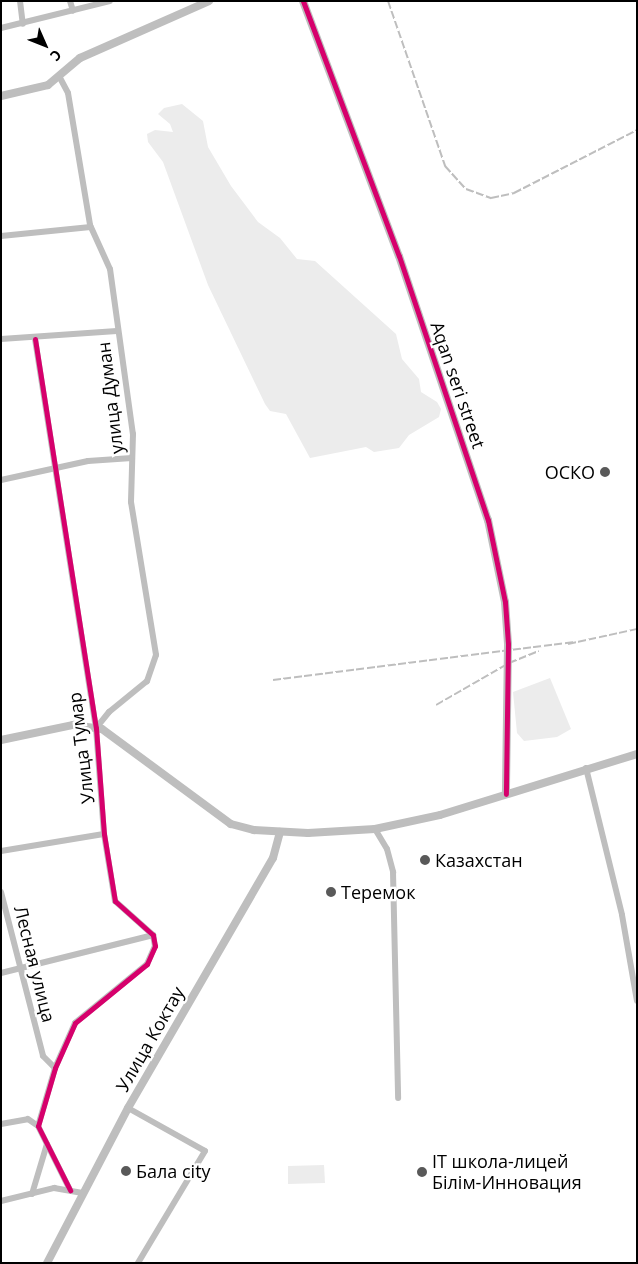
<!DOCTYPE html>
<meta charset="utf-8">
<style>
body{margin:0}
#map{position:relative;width:638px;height:1264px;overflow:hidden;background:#fff;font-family:"Open Sans",sans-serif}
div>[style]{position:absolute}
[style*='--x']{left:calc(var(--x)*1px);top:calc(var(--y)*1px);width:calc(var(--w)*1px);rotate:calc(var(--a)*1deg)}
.green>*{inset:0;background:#ececec}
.minor>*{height:6px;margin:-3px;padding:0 3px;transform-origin:3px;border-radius:3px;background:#bebebe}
.tertiary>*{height:8px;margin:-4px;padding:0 4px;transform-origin:4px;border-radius:4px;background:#bebebe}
.rail>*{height:2px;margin-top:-1px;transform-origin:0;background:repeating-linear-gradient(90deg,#bebebe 0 8px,transparent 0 10.5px)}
.cycleway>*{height:5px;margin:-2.5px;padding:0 2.5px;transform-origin:2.5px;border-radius:2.5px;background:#d6006c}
.dots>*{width:14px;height:14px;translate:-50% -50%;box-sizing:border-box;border:2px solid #fff;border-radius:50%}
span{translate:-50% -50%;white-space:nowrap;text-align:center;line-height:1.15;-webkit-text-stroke:4.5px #fff;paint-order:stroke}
.street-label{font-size:18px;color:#000}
.poi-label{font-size:18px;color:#000}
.right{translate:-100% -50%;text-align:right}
.left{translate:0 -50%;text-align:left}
.frame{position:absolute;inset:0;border:2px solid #000;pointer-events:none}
.north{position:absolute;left:20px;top:20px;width:50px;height:50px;-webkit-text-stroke:4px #fff;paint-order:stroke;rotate:134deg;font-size:14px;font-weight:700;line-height:20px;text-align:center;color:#000}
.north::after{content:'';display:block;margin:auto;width:18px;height:22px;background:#000;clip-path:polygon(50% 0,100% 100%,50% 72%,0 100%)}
</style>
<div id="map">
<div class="green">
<i style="clip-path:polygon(182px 104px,203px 121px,208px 147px,231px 186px,258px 222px,280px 238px,297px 259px,315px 261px,396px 334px,402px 359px,419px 379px,421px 392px,437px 402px,441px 409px,439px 417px,409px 435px,399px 448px,374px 452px,366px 447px,310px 458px,286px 414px,270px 411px,265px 404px,208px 285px,163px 162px,148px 142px,147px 134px,155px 130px,173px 132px,170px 124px,158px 114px,164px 108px)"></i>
<i style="clip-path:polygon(550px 678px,571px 729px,557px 737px,524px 741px,517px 733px,513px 692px)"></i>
<i style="clip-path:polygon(324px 1165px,325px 1183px,288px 1184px,288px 1166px)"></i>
</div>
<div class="minor">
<i style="--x:20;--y:1;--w:23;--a:83"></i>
<i style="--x:70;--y:1;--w:10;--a:73"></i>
<i style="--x:1;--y:28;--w:112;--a:-13.9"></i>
<i style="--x:59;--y:76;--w:19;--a:62"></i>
<i style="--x:68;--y:93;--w:134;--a:80.5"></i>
<i style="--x:90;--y:225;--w:48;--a:65.6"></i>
<i style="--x:110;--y:269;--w:167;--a:82.1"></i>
<i style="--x:133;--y:434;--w:68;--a:91.7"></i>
<i style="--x:131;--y:502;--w:155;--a:80.7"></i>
<i style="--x:156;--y:655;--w:28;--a:109"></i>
<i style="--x:147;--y:681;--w:49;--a:140.8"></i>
<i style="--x:109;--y:712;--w:21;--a:129"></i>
<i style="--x:1;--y:236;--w:90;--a:-5.7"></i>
<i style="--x:1;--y:339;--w:116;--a:-3.9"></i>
<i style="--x:35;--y:339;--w:394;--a:81.1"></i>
<i style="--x:96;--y:728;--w:106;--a:85.7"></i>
<i style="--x:104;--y:834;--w:68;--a:80.7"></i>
<i style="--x:115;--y:901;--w:51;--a:41.8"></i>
<i style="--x:153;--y:935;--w:11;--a:80"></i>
<i style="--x:155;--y:946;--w:20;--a:114"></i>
<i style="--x:147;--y:964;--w:93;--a:140.7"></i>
<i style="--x:75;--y:1023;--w:49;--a:114"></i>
<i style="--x:55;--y:1068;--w:60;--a:106.3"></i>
<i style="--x:38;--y:1126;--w:72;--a:63.4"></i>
<i style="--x:1;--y:480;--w:89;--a:-12.3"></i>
<i style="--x:88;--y:461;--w:44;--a:-3.9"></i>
<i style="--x:586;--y:768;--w:151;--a:76.2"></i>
<i style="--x:622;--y:915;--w:87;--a:80.1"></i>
<i style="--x:375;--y:829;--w:23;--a:59"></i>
<i style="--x:387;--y:849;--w:24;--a:75"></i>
<i style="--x:393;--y:872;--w:226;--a:88.7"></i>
<i style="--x:1;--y:851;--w:104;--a:-9.4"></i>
<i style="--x:1;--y:892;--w:169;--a:75.6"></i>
<i style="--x:43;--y:1056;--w:17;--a:45"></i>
<i style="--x:1;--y:973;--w:157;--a:-14"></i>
<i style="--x:128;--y:1108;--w:88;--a:29.2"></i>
<i style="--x:205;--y:1151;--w:131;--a:120.9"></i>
<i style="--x:1;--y:1124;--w:27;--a:-10"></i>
<i style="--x:28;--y:1119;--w:12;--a:35"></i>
<i style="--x:32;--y:1194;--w:52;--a:-73.3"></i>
<i style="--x:1;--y:1201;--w:55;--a:-13.8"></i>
<i style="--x:54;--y:1188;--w:29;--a:10"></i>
</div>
<div class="tertiary">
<i style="--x:303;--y:1;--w:272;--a:69.4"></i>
<i style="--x:399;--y:256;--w:279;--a:71.4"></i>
<i style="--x:488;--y:520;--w:84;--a:78.3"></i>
<i style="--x:505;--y:602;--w:42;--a:85.9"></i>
<i style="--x:508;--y:644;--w:150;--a:90.8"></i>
<i style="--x:1;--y:96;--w:48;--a:-13.2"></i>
<i style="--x:48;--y:85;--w:42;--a:-40.2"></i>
<i style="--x:80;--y:58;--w:141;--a:-23.8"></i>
<i style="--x:1;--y:740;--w:74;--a:-11.8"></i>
<i style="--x:73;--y:725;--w:29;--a:8"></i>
<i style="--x:102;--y:729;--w:160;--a:36.4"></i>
<i style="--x:231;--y:824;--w:24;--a:15"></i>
<i style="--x:254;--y:830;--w:54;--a:3.2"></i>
<i style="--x:308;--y:833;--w:67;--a:-3.4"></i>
<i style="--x:375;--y:829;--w:66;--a:-12.2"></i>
<i style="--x:440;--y:815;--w:206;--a:-17.2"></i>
<i style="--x:47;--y:1263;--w:175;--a:-62.4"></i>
<i style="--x:128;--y:1108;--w:289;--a:-59.9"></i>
<i style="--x:273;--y:858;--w:27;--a:-75"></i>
</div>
<div class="rail">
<i style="--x:388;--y:1;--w:175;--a:70.9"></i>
<i style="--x:445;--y:166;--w:31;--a:48"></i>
<i style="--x:466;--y:189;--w:27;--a:20"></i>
<i style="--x:491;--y:198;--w:24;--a:-12"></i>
<i style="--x:514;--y:193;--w:138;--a:-27.1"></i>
<i style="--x:568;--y:644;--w:71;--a:-12.3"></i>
<i style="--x:273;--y:680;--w:304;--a:-7.2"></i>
<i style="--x:436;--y:705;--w:84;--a:-29.9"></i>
<i style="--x:509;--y:663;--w:32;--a:-22"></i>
</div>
<div class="cycleway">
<i style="--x:303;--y:1;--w:272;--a:69.4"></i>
<i style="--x:399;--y:256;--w:279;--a:71.4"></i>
<i style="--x:488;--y:520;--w:84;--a:78.3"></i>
<i style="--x:505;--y:602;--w:42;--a:85.9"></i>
<i style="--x:508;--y:644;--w:150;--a:90.8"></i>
<i style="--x:35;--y:339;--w:394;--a:81.1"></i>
<i style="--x:96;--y:728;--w:106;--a:85.7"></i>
<i style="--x:104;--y:834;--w:68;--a:80.7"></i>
<i style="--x:115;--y:901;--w:51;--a:41.8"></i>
<i style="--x:153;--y:935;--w:11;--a:80"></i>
<i style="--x:155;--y:946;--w:20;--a:114"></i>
<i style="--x:147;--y:964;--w:93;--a:140.7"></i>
<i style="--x:75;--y:1023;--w:49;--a:114"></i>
<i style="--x:55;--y:1068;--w:60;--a:106.3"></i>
<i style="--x:38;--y:1126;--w:72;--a:63.4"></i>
</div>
<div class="dots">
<i style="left:605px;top:472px;background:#595959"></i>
<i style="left:425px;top:860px;background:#595959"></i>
<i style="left:331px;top:892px;background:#595959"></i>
<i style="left:126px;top:1171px;background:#595959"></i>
<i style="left:422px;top:1172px;background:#595959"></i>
</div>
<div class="street-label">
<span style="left:458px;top:385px;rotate:71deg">Aqan seri street</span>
<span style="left:110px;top:398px;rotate:-97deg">улица Думан</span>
<span style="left:81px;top:748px;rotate:-97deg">Улица Тумар</span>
<span style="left:35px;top:964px;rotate:76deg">Лесная улица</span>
<span style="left:150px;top:1039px;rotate:-60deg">Улица Коктау</span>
</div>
<div class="poi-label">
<span class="right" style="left:595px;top:472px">ОСКО</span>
<span class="left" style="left:435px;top:860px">Казахстан</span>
<span class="left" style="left:341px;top:892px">Теремок</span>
<span class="left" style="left:432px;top:1172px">IT школа-лицей<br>Білім-Инновация</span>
<span class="left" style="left:136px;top:1171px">Бала city</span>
</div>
<div class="frame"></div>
<div class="north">С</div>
</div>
